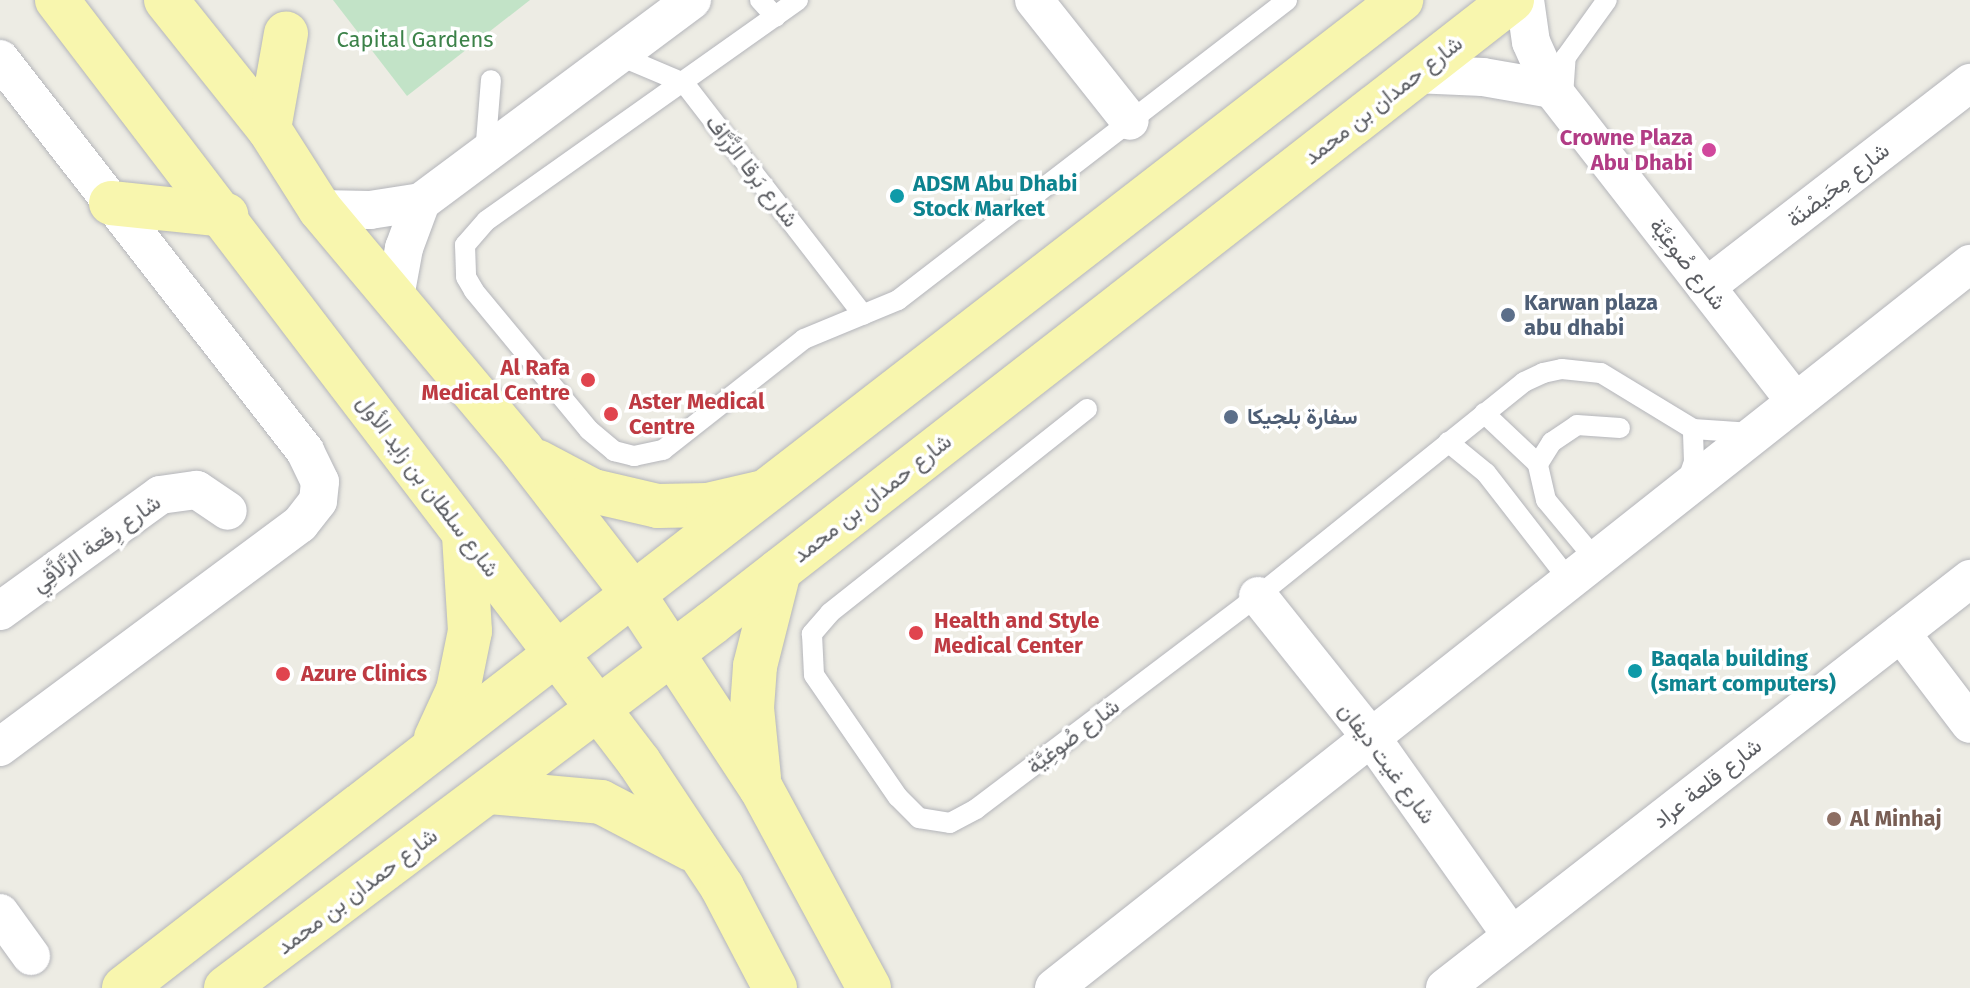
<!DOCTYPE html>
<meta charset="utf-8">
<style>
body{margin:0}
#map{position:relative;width:1970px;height:988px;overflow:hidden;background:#edece4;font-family:"Fira Sans",Vazirmatn,sans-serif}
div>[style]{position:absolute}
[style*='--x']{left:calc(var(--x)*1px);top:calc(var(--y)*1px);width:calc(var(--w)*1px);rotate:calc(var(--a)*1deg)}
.green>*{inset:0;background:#c2e3c7}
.roads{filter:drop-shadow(0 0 2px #b4b5ba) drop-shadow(0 0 2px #b4b5ba)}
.lane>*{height:20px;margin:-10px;padding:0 10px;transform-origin:10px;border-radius:10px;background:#fff}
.street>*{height:38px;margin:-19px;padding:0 19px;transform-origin:19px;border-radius:19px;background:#fff}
.primary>*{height:44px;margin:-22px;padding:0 22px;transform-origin:22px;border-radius:22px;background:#f8f6ae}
.dots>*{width:22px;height:22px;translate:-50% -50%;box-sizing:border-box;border:4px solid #fff;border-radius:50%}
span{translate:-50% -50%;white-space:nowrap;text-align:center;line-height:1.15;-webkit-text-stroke:7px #fff;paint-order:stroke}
.park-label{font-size:22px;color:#3c8249}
.street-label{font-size:22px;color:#5c5e63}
.hotel-label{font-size:22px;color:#b23c85;font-weight:700}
.right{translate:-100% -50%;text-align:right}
.culture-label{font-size:22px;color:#0d838f;font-weight:700}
.left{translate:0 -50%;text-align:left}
.service-label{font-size:22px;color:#4e5e75;font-weight:700}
.health-label{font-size:22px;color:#be3a42;font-weight:700}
.education-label{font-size:22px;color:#785e54;font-weight:700}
</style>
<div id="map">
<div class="green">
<i style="clip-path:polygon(333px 0,530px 0,407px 96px)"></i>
</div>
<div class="roads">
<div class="lane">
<i style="--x:760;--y:0;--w:23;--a:47"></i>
<i style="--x:798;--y:0;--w:382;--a:144.7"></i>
<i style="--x:486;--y:221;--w:32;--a:131"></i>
<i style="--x:465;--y:245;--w:32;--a:88"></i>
<i style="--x:466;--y:277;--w:16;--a:60"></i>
<i style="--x:474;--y:291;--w:180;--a:50.4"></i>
<i style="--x:589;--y:430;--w:33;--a:40"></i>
<i style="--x:614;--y:451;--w:21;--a:14"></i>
<i style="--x:634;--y:456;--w:30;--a:-12"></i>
<i style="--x:663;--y:450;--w:179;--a:-38.2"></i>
<i style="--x:804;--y:339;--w:102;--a:-22.5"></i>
<i style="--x:898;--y:300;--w:491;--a:-37.6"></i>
<i style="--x:620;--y:56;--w:69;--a:22.9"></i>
<i style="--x:684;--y:83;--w:293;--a:52.3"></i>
<i style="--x:1563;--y:96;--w:39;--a:-86"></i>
<i style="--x:1566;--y:57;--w:70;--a:-54.3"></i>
<i style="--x:485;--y:154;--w:74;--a:-85.4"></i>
<i style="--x:1087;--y:409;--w:328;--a:141.6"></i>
<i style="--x:830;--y:613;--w:28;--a:131"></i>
<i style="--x:812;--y:634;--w:41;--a:87.2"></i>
<i style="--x:814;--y:675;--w:148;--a:55.5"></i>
<i style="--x:898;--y:797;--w:30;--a:45"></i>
<i style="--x:919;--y:818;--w:31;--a:9"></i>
<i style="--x:950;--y:823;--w:30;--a:-28"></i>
<i style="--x:976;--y:809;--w:353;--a:-37.1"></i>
<i style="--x:1258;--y:596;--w:341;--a:-38.8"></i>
<i style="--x:1524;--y:382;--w:21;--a:-25"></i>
<i style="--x:1543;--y:373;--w:19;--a:-12"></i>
<i style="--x:1562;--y:369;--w:39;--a:6"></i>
<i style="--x:1601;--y:373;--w:108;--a:31.3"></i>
<i style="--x:1693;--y:429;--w:59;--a:3.9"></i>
<i style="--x:1484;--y:413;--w:74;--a:43.4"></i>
<i style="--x:1448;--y:442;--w:49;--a:39.2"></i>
<i style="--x:1486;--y:473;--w:135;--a:52.2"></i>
<i style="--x:1687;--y:482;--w:21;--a:-71"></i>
<i style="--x:1694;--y:462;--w:33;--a:-92"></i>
<i style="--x:1596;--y:560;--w:78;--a:-129.8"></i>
<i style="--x:1546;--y:500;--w:37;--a:-103"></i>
<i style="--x:1538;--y:464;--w:26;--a:-58"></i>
<i style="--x:1552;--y:442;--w:30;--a:-34"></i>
<i style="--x:1577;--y:425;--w:43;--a:4"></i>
</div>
<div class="street">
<i style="--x:1034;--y:0;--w:154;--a:51.6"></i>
<i style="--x:1525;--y:0;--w:42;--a:81.9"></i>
<i style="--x:1531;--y:42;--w:51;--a:65.9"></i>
<i style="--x:1552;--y:89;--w:395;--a:52.1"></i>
<i style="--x:0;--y:59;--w:497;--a:52.1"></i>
<i style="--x:305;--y:451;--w:34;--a:64"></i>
<i style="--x:320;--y:482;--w:19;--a:96"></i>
<i style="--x:318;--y:501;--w:29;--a:128"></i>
<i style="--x:300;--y:524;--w:374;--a:143.4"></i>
<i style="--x:1414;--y:74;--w:69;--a:2.5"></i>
<i style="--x:1483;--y:77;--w:70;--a:9.9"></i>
<i style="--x:320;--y:209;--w:50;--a:1.1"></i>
<i style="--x:370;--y:210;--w:52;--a:-8.9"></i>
<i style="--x:421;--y:202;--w:338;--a:-36.7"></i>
<i style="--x:1706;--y:287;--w:334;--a:-37.7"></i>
<i style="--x:395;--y:297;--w:50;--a:-79.6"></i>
<i style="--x:404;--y:248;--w:49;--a:-69.7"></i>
<i style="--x:1258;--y:596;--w:184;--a:51.4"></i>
<i style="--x:1373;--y:740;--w:239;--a:54.7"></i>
<i style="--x:0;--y:611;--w:198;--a:-35.9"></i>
<i style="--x:160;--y:495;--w:37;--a:-8"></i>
<i style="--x:197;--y:490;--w:37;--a:34"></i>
<i style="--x:1901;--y:633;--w:114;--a:52.8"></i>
<i style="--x:0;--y:913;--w:53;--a:54.2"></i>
<i style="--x:1054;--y:988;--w:1168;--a:-38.32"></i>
<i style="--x:1445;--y:988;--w:666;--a:-37.92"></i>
</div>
<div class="primary">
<i style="--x:57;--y:0;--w:959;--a:52.63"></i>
<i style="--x:639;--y:762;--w:150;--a:56.4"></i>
<i style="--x:722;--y:887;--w:114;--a:62.3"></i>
<i style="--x:166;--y:0;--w:165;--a:51.4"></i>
<i style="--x:269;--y:129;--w:95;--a:57.5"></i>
<i style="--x:320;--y:209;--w:314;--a:50"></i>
<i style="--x:522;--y:450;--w:183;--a:52.3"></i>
<i style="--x:634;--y:595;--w:231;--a:56.7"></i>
<i style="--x:761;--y:788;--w:227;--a:61.6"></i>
<i style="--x:269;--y:129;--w:97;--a:-79.9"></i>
<i style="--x:111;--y:203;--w:116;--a:6"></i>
<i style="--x:538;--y:462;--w:62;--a:27.8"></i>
<i style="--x:593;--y:491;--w:67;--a:13"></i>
<i style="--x:658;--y:506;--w:50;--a:-1.1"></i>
<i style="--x:708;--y:505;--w:52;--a:-13.2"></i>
<i style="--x:436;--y:738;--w:53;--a:-65.4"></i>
<i style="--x:458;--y:690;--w:60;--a:-78.5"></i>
<i style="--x:470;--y:631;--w:95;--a:-93.6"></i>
<i style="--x:759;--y:778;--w:70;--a:-95.7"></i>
<i style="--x:752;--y:708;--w:42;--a:-85.9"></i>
<i style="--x:755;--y:666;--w:98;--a:-75.8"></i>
<i style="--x:490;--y:792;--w:111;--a:5.1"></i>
<i style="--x:601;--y:802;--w:102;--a:27.6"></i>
<i style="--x:124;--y:988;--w:1615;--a:-37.73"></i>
<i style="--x:226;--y:988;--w:608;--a:-36.91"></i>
<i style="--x:712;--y:623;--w:1014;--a:-37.91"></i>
</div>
</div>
<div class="dots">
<i style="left:1709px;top:150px;background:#d1479c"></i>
<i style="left:897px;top:196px;background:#0f9aa8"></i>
<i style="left:1508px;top:315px;background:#5c6f8a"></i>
<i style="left:588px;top:380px;background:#e0444e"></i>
<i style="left:611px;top:414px;background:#e0444e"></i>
<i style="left:1231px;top:417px;background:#5c6f8a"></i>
<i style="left:916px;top:633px;background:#e0444e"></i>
<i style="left:1635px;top:671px;background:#0f9aa8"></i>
<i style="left:283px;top:674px;background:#e0444e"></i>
<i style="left:1834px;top:819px;background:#8d6e63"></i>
</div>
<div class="park-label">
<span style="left:415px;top:40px">Capital Gardens</span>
</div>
<div class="street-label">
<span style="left:1383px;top:100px;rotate:-38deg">شارع حمدان بن محمد</span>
<span style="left:752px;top:171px;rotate:52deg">شارع بَرقا الزَّرَّاف</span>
<span style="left:1838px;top:185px;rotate:-38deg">شارع مِحَيصْنَة</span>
<span style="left:1688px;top:264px;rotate:52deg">شارع صُوغِيَّة</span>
<span style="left:428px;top:486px;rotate:53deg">شارع سلطان بن زايد الأول</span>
<span style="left:872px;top:498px;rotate:-38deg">شارع حمدان بن محمد</span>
<span style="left:96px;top:543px;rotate:-35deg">شارع رِقعة الزَّلاَّقِي</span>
<span style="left:1073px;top:736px;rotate:-37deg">شارع صُوغِيَّة</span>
<span style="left:1387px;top:763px;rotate:53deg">شارع غيت ديفان</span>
<span style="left:1707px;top:783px;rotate:-38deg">شارع قلعة عراد</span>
<span style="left:357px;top:891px;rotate:-37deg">شارع حمدان بن محمد</span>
</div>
<div class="hotel-label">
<span class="right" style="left:1693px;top:150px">Crowne Plaza<br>Abu Dhabi</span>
</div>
<div class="culture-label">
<span class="left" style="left:913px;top:196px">ADSM Abu Dhabi<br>Stock Market</span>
<span class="left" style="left:1651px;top:671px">Baqala building<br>(smart computers)</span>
</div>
<div class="service-label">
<span class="left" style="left:1524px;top:315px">Karwan plaza<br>abu dhabi</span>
<span class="left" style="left:1247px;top:417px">سفارة بلجيكا</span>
</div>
<div class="health-label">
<span class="right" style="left:570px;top:380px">Al Rafa<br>Medical Centre</span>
<span class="left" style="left:629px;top:414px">Aster Medical<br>Centre</span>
<span class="left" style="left:934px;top:633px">Health and Style<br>Medical Center</span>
<span class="left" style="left:301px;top:674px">Azure Clinics</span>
</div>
<div class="education-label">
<span class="left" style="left:1850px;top:819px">Al Minhaj</span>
</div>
</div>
